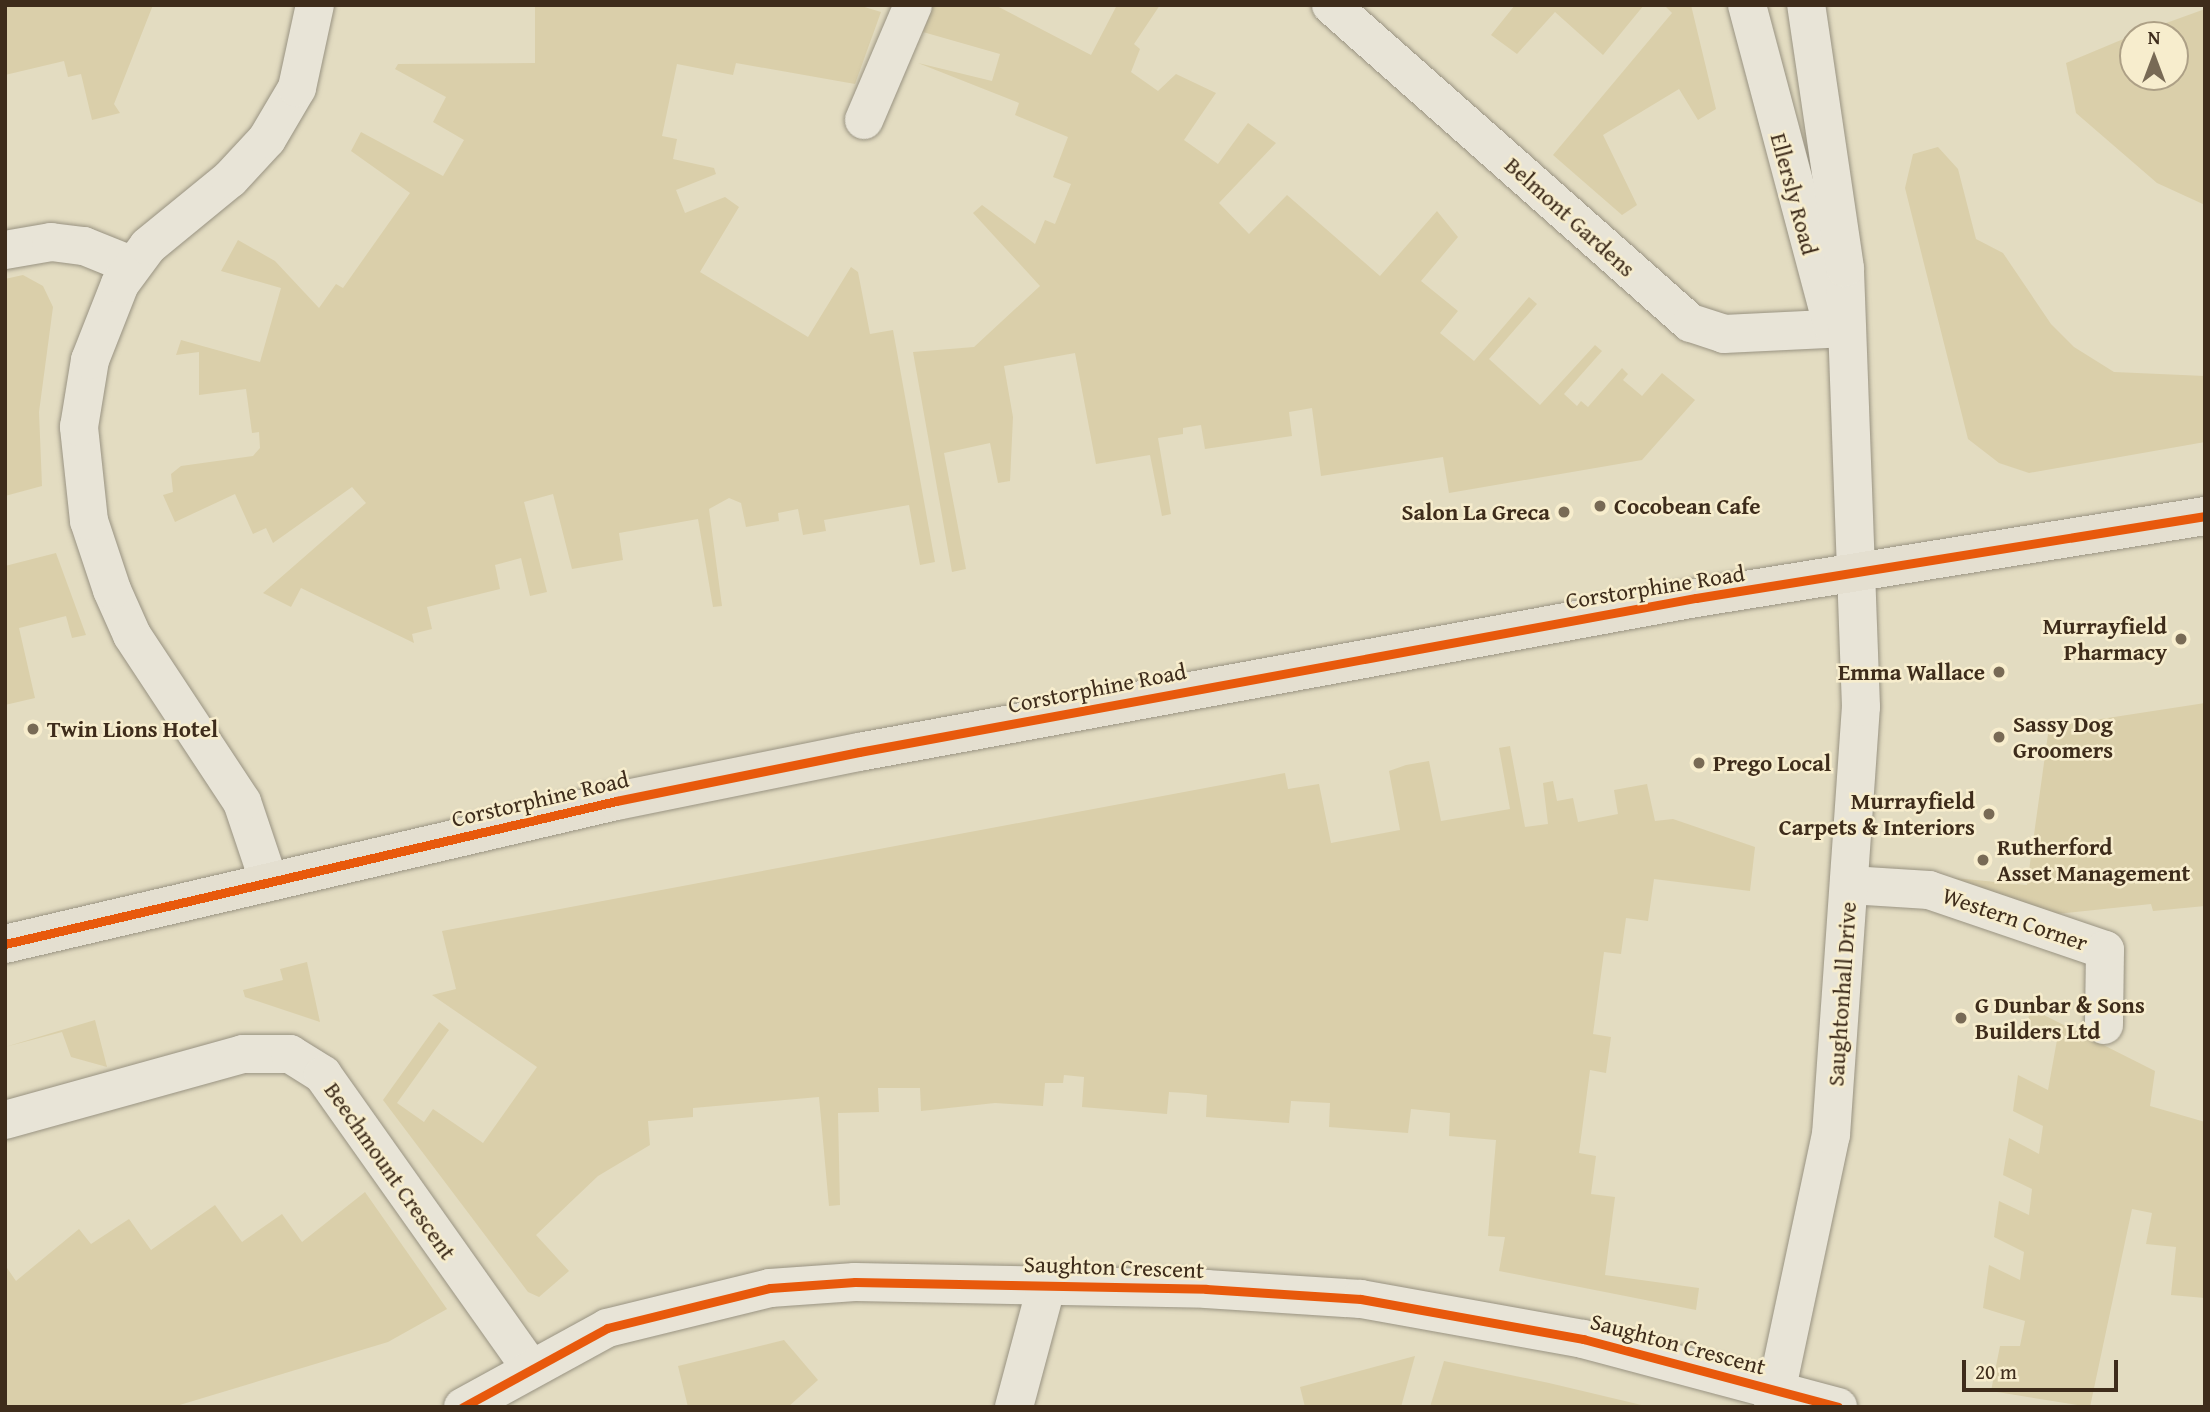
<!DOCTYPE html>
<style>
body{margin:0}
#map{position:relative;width:2210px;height:1412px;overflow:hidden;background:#e3dcc1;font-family:"Gentium Book Plus",serif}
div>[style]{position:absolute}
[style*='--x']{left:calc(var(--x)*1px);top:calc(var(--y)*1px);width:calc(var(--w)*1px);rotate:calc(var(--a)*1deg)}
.green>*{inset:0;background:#dacfaa}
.roads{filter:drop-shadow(0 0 2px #999382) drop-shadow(0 0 2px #999382)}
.minor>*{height:38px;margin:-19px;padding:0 19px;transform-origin:19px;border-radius:19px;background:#e8e4d7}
.tertiary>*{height:38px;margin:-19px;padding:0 19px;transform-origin:19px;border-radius:19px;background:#e8e4d7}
.primary>*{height:38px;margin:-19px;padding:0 19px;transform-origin:19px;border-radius:19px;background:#e4dfd0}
.cycleway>*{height:9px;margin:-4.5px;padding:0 4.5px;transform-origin:4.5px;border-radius:4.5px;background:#e8590c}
.dots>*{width:19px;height:19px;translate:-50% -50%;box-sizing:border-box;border:4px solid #f7edcd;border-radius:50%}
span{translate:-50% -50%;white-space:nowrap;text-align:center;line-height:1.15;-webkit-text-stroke:5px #f7edcd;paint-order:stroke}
.street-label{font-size:23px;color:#3e2c1b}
.poi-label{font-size:23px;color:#3e2c1b;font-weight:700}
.left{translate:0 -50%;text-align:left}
.right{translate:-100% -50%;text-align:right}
.frame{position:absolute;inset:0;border:7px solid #3e2c1b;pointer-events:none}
.north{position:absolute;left:2119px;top:21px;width:70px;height:70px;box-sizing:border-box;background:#f7edcd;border:2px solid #ada086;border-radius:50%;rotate:0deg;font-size:19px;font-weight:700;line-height:28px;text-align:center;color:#3e2c1b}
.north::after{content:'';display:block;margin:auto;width:24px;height:32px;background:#786a55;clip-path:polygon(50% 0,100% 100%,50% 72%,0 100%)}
.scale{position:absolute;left:1962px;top:1360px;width:156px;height:32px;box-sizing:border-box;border:4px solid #3e2c1b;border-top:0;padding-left:9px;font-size:21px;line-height:24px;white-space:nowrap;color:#3e2c1b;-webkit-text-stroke:5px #f7edcd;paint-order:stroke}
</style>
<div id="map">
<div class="green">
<i style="clip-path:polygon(5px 5px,153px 5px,114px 104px,120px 113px,92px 120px,81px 74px,68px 77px,64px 61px,5px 75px)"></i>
<i style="clip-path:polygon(535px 5px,858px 5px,881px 12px,855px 84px,736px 63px,733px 75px,677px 64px,662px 136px,677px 139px,673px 159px,714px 168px,716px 174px,676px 190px,685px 213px,725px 197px,739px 207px,700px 272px,808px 337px,851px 267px,858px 272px,870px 334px,893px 330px,935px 562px,920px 565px,909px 505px,824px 520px,826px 531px,803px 535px,798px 509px,778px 513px,779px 521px,746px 527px,741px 503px,729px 498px,709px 509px,722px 606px,713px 607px,698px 519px,619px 533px,623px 560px,572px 569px,553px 494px,524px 502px,547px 592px,530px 596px,521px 558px,495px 565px,500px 589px,427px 607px,432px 629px,412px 634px,414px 643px,301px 588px,291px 607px,263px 593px,366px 503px,352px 487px,273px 543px,266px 528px,253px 534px,235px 494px,175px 522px,163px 495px,173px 492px,171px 474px,181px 466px,253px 456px,260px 448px,259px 432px,252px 433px,246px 389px,199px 395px,199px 352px,176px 355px,181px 340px,260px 362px,281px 288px,221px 271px,238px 240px,275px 261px,319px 308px,336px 284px,343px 288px,410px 193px,351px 151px,361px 132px,443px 176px,464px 140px,433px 122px,446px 97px,395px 69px,398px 64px,535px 63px)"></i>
<i style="clip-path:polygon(933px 5px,995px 5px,1091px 55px,1117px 5px,1160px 5px,1134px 44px,1140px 49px,1131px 72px,1158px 91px,1176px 74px,1216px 93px,1184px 140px,1218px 164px,1248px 123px,1276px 143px,1219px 203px,1249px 234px,1287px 195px,1380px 276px,1437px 211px,1458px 237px,1421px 281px,1458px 311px,1440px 333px,1474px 361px,1529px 297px,1537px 304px,1489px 359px,1540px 405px,1595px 345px,1602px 351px,1564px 394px,1577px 406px,1581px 401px,1588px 407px,1622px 368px,1628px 374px,1623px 380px,1642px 396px,1662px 373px,1695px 400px,1642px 460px,1449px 493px,1443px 457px,1321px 476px,1312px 408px,1289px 412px,1292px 436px,1205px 449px,1201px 425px,1183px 428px,1183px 434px,1158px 438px,1171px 514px,1162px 516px,1150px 455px,1096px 464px,1075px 353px,1004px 366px,1013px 417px,1010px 481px,998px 483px,990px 443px,944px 453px,966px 569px,952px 572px,913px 352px,974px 347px,1040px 286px,973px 213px,982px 205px,1035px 244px,1045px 220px,1055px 224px,1071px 184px,1053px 177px,1068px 137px,1015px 115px,1019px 103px,918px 63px,992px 81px,1000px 54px,923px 32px)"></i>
<i style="clip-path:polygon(1515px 5px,1644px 5px,1603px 55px,1555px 12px,1517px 54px,1491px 35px)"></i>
<i style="clip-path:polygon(1664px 5px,1691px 5px,1716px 109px,1698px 120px,1679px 89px,1603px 135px,1637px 205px,1622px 215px,1553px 155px,1672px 13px)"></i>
<i style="clip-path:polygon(2205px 9px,2205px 205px,2157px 183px,2076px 113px,2066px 63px,2133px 35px,2133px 77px,2175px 77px,2175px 35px,2133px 35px)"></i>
<i style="clip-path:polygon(1938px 147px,1958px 169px,1976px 239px,2003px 253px,2051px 324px,2074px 347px,2114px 372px,2205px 376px,2205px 442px,2029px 473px,1999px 463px,1968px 439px,1905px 188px,1913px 154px)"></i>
<i style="clip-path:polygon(23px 275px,43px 286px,53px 307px,39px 412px,42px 486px,5px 496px,5px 279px)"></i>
<i style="clip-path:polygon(56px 553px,86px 635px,72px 638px,66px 616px,19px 628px,35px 698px,5px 705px,5px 566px)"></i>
<i style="clip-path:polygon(2205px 703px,2205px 906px,2153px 911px,2151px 904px,2047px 915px,1934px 876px,2027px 885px,2049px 727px)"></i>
<i style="clip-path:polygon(1510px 746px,1525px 827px,1548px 824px,1543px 783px,1553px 781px,1557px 801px,1573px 798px,1578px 822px,1618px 814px,1614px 790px,1647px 784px,1655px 821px,1673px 819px,1755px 847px,1750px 891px,1654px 879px,1648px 921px,1626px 918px,1621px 954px,1604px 952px,1593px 1034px,1611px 1037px,1606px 1073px,1590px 1070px,1579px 1153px,1596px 1156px,1591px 1194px,1615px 1197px,1605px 1275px,1699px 1288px,1696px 1310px,1499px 1271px,1505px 1237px,1488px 1236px,1496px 1140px,1449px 1136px,1450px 1113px,1411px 1109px,1408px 1133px,1329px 1127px,1330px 1103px,1291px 1101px,1289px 1123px,1206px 1117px,1207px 1095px,1188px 1093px,1169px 1092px,1167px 1114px,1082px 1107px,1084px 1077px,1064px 1075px,1063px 1083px,1045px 1083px,1043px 1106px,995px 1103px,921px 1111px,920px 1088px,878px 1088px,879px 1112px,838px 1113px,840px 1205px,829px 1206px,819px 1097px,693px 1108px,693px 1117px,648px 1121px,650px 1145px,598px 1176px,536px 1235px,569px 1271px,539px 1297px,528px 1292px,383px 1100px,439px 1022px,449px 1030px,397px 1103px,424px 1122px,433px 1109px,483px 1143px,537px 1067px,432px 995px,456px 989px,442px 931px,1285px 773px,1288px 789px,1319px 784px,1331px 843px,1400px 830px,1389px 771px,1406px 765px,1429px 761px,1441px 821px,1510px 809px,1499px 748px)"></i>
<i style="clip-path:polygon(307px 962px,320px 1022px,245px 997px,243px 990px,283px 980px,280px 969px)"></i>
<i style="clip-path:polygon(2030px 1008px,2155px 1071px,2150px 1106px,2205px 1122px,2205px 1298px,2171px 1295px,2176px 1247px,2146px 1244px,2152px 1213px,2132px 1209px,2090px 1407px,1991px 1391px,2000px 1346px,2020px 1346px,2025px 1321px,1983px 1308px,1989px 1265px,2020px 1280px,2024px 1252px,1994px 1237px,1999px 1201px,2029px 1215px,2032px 1189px,2003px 1175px,2009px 1138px,2039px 1154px,2043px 1126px,2013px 1111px,2018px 1075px,2048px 1090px,2057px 1040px,2026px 1034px)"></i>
<i style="clip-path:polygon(95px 1020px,107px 1067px,71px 1057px,62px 1032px,5px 1047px)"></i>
<i style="clip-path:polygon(365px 1192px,447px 1309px,388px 1342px,173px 1407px,5px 1407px,5px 1265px,16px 1281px,79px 1229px,91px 1244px,129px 1219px,151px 1250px,215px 1205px,242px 1242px,282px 1214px,302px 1242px)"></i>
<i style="clip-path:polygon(784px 1340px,818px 1380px,788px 1407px,688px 1407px,678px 1366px)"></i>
<i style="clip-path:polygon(1415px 1356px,1401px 1407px,1305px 1407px,1300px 1387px)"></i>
<i style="clip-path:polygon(1444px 1361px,1549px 1383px,1650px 1407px,1430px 1407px)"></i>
</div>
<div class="roads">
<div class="minor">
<i style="--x:1331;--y:5;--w:480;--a:41.5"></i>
<i style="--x:1691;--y:323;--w:35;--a:18"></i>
<i style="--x:1724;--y:334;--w:123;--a:-2.8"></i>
<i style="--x:864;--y:120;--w:125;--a:-66.9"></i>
<i style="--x:5;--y:250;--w:47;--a:-9.9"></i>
<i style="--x:51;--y:242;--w:33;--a:7"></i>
<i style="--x:84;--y:246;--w:51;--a:22"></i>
<i style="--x:269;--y:882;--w:84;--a:-108.6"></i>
<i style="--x:242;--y:802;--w:200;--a:-123.4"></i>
<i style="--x:132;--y:635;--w:49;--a:-114"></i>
<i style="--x:112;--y:590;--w:73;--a:-108.4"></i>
<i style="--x:89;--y:521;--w:95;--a:-96.1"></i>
<i style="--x:79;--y:427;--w:68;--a:-80.7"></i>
<i style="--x:90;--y:360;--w:82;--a:-68.5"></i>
<i style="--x:120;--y:284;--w:47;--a:-53.6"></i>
<i style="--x:148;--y:246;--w:106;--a:-39.3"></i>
<i style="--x:230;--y:179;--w:54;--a:-47.2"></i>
<i style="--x:267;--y:139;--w:59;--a:-59.5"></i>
<i style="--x:297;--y:88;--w:85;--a:-77.8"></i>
<i style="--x:1850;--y:885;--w:79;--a:3.6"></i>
<i style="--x:1929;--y:890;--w:186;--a:18.8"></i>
<i style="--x:2105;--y:950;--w:75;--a:90.8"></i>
<i style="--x:5;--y:1120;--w:247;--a:-15.5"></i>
<i style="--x:243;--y:1054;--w:47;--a:0"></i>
<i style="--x:290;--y:1054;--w:39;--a:32"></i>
<i style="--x:323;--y:1075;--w:357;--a:54.7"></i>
<i style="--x:463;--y:1407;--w:164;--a:-28.7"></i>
<i style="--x:607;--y:1328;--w:168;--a:-13.8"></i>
<i style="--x:770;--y:1288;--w:85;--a:-4"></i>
<i style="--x:855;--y:1282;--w:351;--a:1.1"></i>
<i style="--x:1206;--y:1289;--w:155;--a:3.7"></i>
<i style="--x:1361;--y:1299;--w:226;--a:10.2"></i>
<i style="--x:1583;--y:1339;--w:264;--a:14.9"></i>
<i style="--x:1014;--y:1407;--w:127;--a:-75"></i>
</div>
<div class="tertiary">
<i style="--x:1747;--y:5;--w:335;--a:75.1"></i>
<i style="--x:1773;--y:1407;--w:278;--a:-78"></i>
<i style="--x:1831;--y:1135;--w:429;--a:-86"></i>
<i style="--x:1861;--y:707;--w:439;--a:-92.1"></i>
<i style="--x:1845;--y:268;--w:266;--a:-98.4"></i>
</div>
<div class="primary">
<i style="--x:5;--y:944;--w:628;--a:-13.17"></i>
<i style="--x:616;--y:801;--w:248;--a:-11.4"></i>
<i style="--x:859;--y:752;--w:851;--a:-10.43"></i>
<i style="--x:1696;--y:598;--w:516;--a:-9.15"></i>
</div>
</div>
<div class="cycleway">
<i style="--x:5;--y:944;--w:628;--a:-13.17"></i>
<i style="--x:616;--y:801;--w:248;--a:-11.4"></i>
<i style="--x:859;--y:752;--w:851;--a:-10.43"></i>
<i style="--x:1696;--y:598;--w:516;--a:-9.15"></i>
<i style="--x:463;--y:1407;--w:164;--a:-28.7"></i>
<i style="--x:607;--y:1328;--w:168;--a:-13.8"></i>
<i style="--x:770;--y:1288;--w:85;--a:-4"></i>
<i style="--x:855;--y:1282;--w:351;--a:1.1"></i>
<i style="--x:1206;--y:1289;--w:155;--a:3.7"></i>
<i style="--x:1361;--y:1299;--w:226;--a:10.2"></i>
<i style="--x:1583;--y:1339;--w:264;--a:14.9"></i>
</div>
<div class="dots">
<i style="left:1600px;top:506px;background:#786a55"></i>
<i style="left:1564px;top:512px;background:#786a55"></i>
<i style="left:2181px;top:639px;background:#786a55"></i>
<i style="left:1999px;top:672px;background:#786a55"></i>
<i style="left:33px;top:729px;background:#786a55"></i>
<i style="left:1999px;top:737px;background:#786a55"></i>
<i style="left:1699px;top:763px;background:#786a55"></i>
<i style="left:1989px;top:814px;background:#786a55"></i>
<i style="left:1983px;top:860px;background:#786a55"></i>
<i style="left:1961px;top:1018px;background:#786a55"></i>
</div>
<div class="street-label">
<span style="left:1794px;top:194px;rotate:75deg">Ellersly Road</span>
<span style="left:1570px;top:217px;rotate:42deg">Belmont Gardens</span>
<span style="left:1655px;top:587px;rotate:-9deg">Corstorphine Road</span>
<span style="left:1097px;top:688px;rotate:-11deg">Corstorphine Road</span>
<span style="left:540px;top:799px;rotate:-13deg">Corstorphine Road</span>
<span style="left:2015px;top:919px;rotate:19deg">Western Corner</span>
<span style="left:1842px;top:994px;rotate:-86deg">Saughtonhall Drive</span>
<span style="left:390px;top:1171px;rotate:55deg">Beechmount Crescent</span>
<span style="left:1114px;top:1267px;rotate:2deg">Saughton Crescent</span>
<span style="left:1678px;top:1344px;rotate:15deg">Saughton Crescent</span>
</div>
<div class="poi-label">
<span class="left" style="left:1614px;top:506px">Cocobean Cafe</span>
<span class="right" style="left:1550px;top:512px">Salon La Greca</span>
<span class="right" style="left:2167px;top:639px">Murrayfield<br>Pharmacy</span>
<span class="right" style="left:1985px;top:672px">Emma Wallace</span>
<span class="left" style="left:2013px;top:737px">Sassy Dog<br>Groomers</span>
<span class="left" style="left:47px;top:729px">Twin Lions Hotel</span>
<span class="left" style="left:1713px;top:763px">Prego Local</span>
<span class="right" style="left:1975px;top:814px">Murrayfield<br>Carpets &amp; Interiors</span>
<span class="left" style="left:1997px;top:860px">Rutherford<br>Asset Management</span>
<span class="left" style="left:1975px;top:1018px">G Dunbar &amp; Sons<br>Builders Ltd</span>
</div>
<div class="frame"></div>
<div class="north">N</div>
<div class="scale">20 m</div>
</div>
